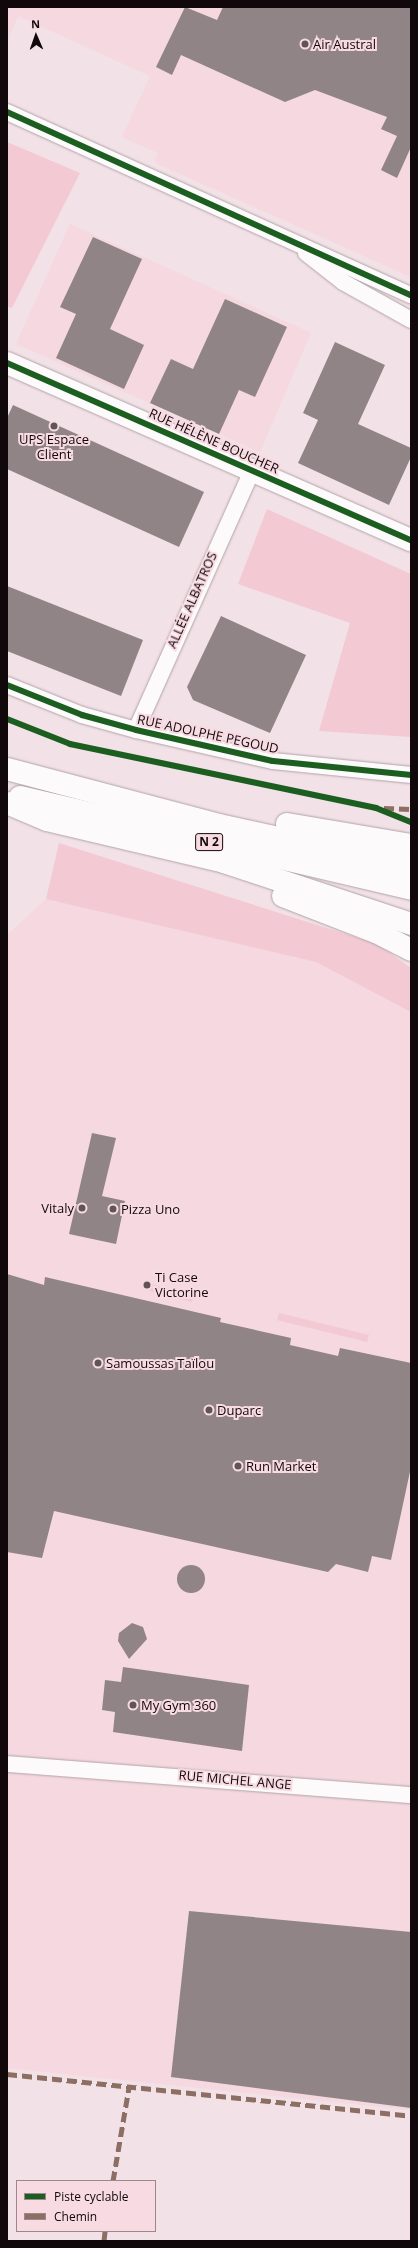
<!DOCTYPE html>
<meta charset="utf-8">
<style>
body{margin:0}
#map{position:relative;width:418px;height:2248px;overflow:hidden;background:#f2e1e6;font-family:"Open Sans",sans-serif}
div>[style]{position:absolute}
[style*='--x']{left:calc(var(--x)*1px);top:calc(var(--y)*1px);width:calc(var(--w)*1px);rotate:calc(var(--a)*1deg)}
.built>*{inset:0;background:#f5d8e0}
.green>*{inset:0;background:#f3c9d4}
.building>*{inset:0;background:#908487}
.round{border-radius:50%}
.roads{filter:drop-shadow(0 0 1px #b1a4a8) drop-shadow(0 0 1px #b1a4a8)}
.street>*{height:16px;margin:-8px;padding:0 8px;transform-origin:8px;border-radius:8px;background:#fdfafb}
.secondary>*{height:22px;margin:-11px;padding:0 11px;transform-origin:11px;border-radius:11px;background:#fdfafb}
.highway>*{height:22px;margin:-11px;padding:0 11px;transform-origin:11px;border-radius:11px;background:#fdfafb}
.quiet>*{height:5px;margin-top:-2.5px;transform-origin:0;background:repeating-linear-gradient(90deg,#8d6e63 0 10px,transparent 0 15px)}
.cycleway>*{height:6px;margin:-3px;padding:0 3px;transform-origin:3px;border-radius:3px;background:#1b5e20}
.dots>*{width:11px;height:11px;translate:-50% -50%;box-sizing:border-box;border:2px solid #f8dbe2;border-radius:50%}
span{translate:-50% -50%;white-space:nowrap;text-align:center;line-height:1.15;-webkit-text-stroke:4px #f8dbe2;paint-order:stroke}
.shield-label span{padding:1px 3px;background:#f8dbe2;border:1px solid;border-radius:3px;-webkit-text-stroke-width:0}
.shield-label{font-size:12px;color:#11080b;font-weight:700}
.poi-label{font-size:13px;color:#11080b}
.left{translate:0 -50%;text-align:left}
.right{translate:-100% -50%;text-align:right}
.street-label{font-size:13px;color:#11080b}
.frame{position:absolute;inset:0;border:8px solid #11080b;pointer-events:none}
.legend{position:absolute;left:16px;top:2180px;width:140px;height:52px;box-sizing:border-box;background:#f8dbe2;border:1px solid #9c878c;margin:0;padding:5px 7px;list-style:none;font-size:12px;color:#11080b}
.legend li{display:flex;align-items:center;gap:8px;height:20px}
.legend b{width:20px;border:1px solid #9c878c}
.north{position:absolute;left:16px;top:16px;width:40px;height:40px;-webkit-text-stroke:3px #f8dbe2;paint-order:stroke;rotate:358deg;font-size:11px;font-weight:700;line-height:16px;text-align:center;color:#11080b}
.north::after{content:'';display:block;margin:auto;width:14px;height:18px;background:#11080b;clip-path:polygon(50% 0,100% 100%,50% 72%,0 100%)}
</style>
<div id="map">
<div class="built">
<i style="clip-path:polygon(7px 7px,411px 7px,411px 277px,158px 164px,155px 160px,158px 153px,122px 137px,150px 76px,18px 16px,7px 42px)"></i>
<i style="clip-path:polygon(70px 224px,311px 333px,260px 452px,16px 344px)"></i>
<i style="clip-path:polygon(46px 899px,316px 962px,411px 1012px,411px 2110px,7px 2068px,7px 935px)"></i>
</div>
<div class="green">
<i style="clip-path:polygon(7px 142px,80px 173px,12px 308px,7px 306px)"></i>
<i style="clip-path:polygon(267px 509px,411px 574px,411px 737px,319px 731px,350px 623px,238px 584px)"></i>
<i style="clip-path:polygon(59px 843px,377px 944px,411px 968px,411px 1012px,316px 962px,46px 899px)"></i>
<i style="clip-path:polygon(151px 1284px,194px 1295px,192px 1302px,150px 1291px)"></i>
<i style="clip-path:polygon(279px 1313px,369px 1335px,367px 1342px,277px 1320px)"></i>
</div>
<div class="building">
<i style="clip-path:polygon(185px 7px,217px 20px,223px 7px,411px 7px,411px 147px,397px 178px,381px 170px,397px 136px,381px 129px,387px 117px,315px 90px,285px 102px,181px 55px,172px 75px,156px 67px)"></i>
<i style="clip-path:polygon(93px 237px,142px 259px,110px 329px,144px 345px,124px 389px,56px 358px,76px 314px,60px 307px)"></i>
<i style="clip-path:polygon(225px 299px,287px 327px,255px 397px,239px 390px,219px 434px,150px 403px,171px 359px,193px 369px)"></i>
<i style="clip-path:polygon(335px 342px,385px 365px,358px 424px,411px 448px,411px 457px,389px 505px,298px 463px,318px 420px,303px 413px)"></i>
<i style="clip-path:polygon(13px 405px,204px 492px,179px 547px,7px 469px,7px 418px)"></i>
<i style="clip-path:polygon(7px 586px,143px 640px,121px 696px,7px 651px)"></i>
<i style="clip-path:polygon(221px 616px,306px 655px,270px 733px,193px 700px,187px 687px)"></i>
<i style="clip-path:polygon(92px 1133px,116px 1138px,102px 1196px,125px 1201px,116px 1244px,69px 1234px)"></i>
<i style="clip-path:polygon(7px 1274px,44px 1285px,45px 1277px,221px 1318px,220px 1322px,291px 1338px,290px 1345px,338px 1356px,340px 1348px,411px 1363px,411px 1467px,391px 1560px,372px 1556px,368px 1572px,336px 1564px,328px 1572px,54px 1511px,42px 1558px,7px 1552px)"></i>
<i class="round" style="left:177px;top:1565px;width:28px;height:28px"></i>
<i style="clip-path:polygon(132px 1623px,143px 1627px,147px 1639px,129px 1659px,118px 1641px,119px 1633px)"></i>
<i style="clip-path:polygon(123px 1667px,249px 1685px,242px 1751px,113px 1732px,115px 1712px,102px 1710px,105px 1680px,121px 1682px)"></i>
<i style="clip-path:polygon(189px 1911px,411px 1932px,411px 2108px,171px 2077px)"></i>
</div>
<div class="roads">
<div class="street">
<i style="--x:7;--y:112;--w:444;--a:24.4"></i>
<i style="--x:306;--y:253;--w:47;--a:38.1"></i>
<i style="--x:343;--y:282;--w:78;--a:29.2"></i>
<i style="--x:7;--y:685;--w:81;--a:21.8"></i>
<i style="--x:82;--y:715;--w:56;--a:15.5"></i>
<i style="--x:136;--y:730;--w:140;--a:12.8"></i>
<i style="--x:273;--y:761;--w:139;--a:5.8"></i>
<i style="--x:136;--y:730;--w:284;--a:-65.9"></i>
<i style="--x:7;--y:1764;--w:405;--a:4.4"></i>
</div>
<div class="secondary">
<i style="--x:7;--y:363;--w:441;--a:23.7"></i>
</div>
<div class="highway">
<i style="--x:7;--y:769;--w:219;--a:14.8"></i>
<i style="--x:219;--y:825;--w:197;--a:12.3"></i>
<i style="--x:20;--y:797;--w:402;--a:13.2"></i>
<i style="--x:7;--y:803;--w:43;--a:23"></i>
<i style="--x:47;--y:820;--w:182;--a:13.3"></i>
<i style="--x:224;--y:862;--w:197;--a:18.3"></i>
<i style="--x:287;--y:824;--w:126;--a:9.6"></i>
<i style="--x:283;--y:896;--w:100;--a:21.2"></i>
<i style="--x:376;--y:932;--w:39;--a:27"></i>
</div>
</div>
<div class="quiet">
<i style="--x:384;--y:808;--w:27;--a:2"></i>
<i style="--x:7;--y:2074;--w:406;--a:5.9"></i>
<i style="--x:113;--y:2181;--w:95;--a:-80.3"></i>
<i style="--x:104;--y:2241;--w:10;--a:-84"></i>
</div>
<div class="cycleway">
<i style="--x:7;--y:112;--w:444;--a:24.4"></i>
<i style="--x:7;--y:363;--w:441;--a:23.7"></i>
<i style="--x:7;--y:685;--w:81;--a:21.8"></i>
<i style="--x:82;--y:715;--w:56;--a:15.5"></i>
<i style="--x:136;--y:730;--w:140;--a:12.8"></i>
<i style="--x:273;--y:761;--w:139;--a:5.8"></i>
<i style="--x:7;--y:719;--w:68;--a:21.6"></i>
<i style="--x:70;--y:744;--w:313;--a:11.8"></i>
<i style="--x:376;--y:808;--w:38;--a:22"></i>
</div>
<div class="dots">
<i style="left:305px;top:44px;background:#605458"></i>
<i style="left:54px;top:426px;background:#605458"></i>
<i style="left:82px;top:1208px;background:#605458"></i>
<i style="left:113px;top:1209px;background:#605458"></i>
<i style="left:147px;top:1285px;background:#605458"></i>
<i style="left:98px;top:1363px;background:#605458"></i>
<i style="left:209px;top:1410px;background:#605458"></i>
<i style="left:238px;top:1466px;background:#605458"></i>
<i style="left:133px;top:1705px;background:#605458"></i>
</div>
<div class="shield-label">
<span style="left:209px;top:842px">N 2</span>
</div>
<div class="poi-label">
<span class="left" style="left:313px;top:44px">Air Austral</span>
<span style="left:54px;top:447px">UPS Espace<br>Client</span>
<span class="right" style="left:74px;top:1208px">Vitaly</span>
<span class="left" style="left:121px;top:1209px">Pizza Uno</span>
<span class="left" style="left:155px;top:1285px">Ti Case<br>Victorine</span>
<span class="left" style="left:106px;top:1363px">Samoussas Taïlou</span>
<span class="left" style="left:217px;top:1410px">Duparc</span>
<span class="left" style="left:246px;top:1466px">Run Market</span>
<span class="left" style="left:141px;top:1705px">My Gym 360</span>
</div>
<div class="street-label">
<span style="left:214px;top:441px;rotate:24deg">RUE HÉLÈNE BOUCHER</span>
<span style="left:192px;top:600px;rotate:-66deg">ALLÉE ALBATROS</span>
<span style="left:208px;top:734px;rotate:12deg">RUE ADOLPHE PEGOUD</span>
<span style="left:235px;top:1780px;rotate:5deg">RUE MICHEL ANGE</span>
</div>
<div class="frame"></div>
<ul class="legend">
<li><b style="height:5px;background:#1b5e20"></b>Piste cyclable</li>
<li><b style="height:5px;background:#8d6e63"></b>Chemin</li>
</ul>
<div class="north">N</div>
</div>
